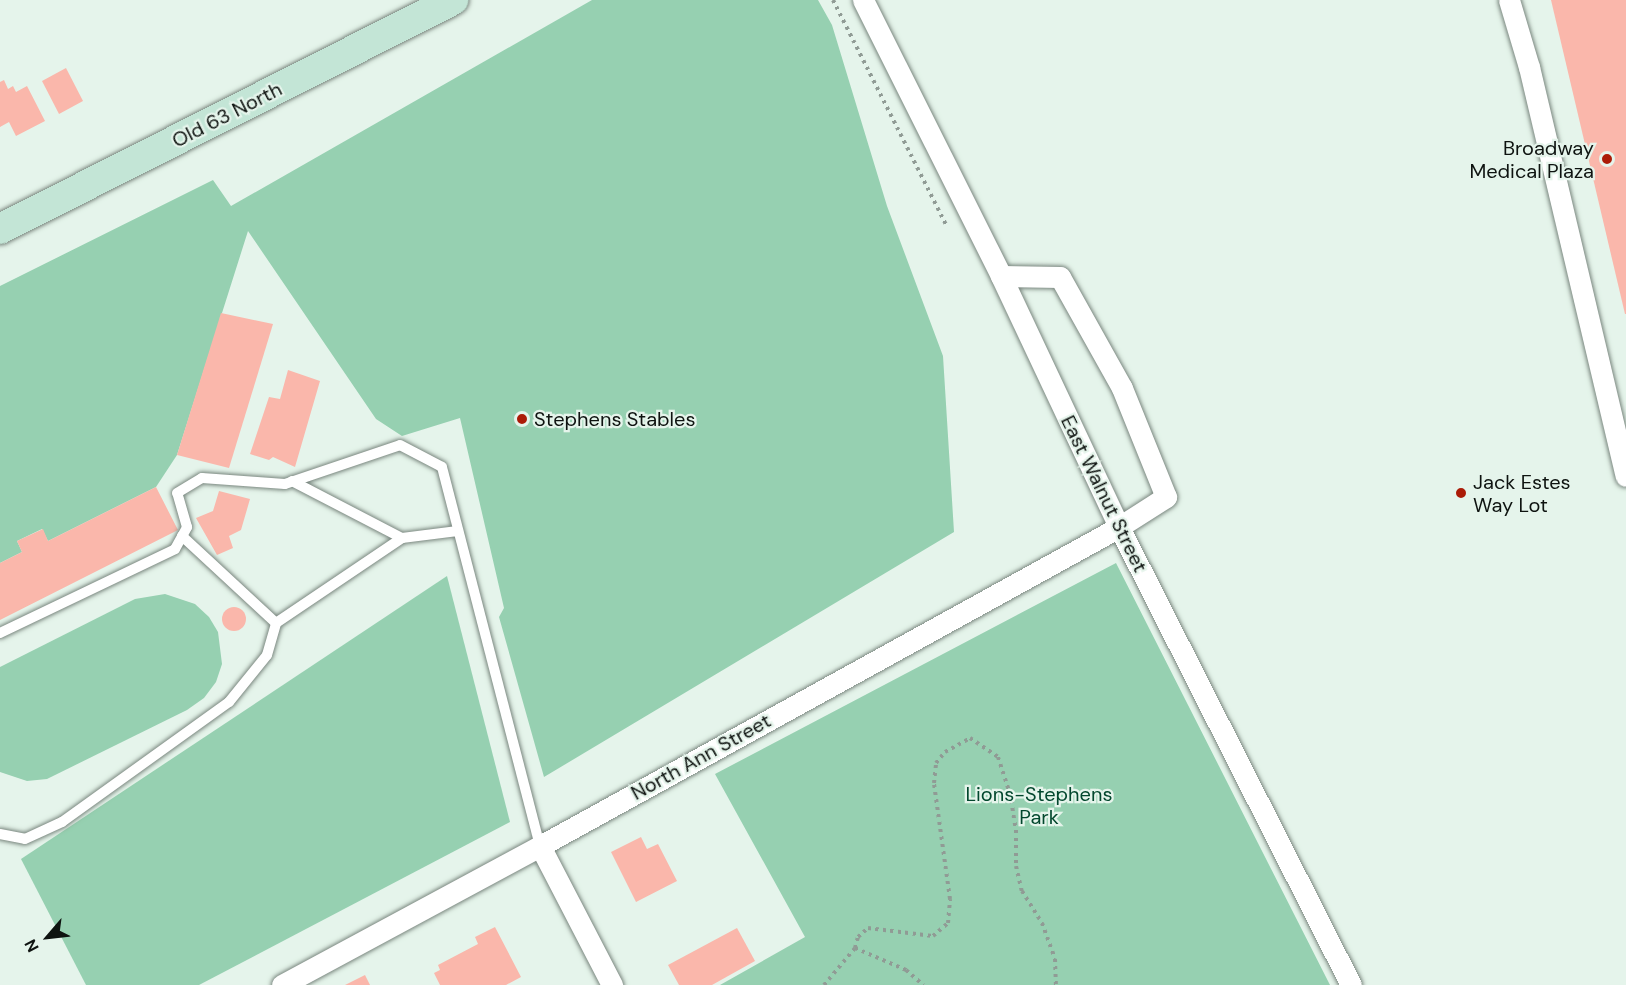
<!DOCTYPE html>
<style>
body{margin:0}
#map{position:relative;width:1626px;height:985px;overflow:hidden;background:#e5f4eb;font-family:"DM Sans",sans-serif}
div>[style]{position:absolute}
[style*='--x']{left:calc(var(--x)*1px);top:calc(var(--y)*1px);width:calc(var(--w)*1px);rotate:calc(var(--a)*1deg)}
.green>*{inset:0;background:#96d0b1}
.building>*{inset:0;background:#fab7ab}
.round{border-radius:50%}
.path>*{height:4px;margin-top:-2px;transform-origin:0;background:repeating-linear-gradient(90deg,#909b95 0 3px,transparent 0 7.5px)}
.roads{filter:drop-shadow(0 0 2px #7a877f) drop-shadow(0 0 2px #7a877f)}
.service>*{height:10px;margin:-5px;padding:0 5px;transform-origin:5px;border-radius:5px;background:#fff}
.minor>*{height:21px;margin:-10.5px;padding:0 10.5px;transform-origin:10.5px;border-radius:10.5px;background:#fff}
.secondary>*{height:30px;margin:-15px;padding:0 15px;transform-origin:15px;border-radius:15px;background:#c3e5d6}
.dots>*{width:16px;height:16px;translate:-50% -50%;box-sizing:border-box;border:3px solid #e5f4eb;border-radius:50%}
span{translate:-50% -50%;white-space:nowrap;text-align:center;line-height:1.15;-webkit-text-stroke:4.5px #e5f4eb;paint-order:stroke}
.street-label{font-size:20px;color:#0e1310}
.poi-label{font-size:20px;color:#0e1310}
.right{translate:-100% -50%;text-align:right}
.left{translate:0 -50%;text-align:left}
.park-label{font-size:20px;color:#02472d}
.north{position:absolute;left:18px;top:907px;width:60px;height:60px;-webkit-text-stroke:4px #e5f4eb;paint-order:stroke;rotate:242deg;font-size:16px;font-weight:700;line-height:24px;text-align:center;color:#0e1310}
.north::after{content:'';display:block;margin:auto;width:21px;height:27px;background:#0e1310;clip-path:polygon(50% 0,100% 100%,50% 72%,0 100%)}
</style>
<div id="map">
<div class="green">
<i style="clip-path:polygon(592px 0,818px 0,832px 25px,887px 206px,943px 356px,954px 532px,544px 777px,499px 617px,504px 608px,460px 418px,402px 436px,376px 419px,248px 231px,177px 455px,156px 487px,48px 541px,42px 529px,17px 541px,22px 552px,0 563px,0 286px,213px 180px,231px 206px)"></i>
<i style="clip-path:polygon(1116px 563px,1330px 985px,720px 985px,805px 937px,715px 774px)"></i>
<i style="clip-path:polygon(447px 576px,510px 822px,199px 985px,86px 985px,21px 859px)"></i>
<i style="clip-path:polygon(165px 594px,195px 604px,209px 617px,218px 632px,222px 664px,216px 682px,204px 698px,187px 710px,47px 779px,27px 781px,0 772px,0 667px,135px 599px)"></i>
</div>
<div class="building">
<i style="clip-path:polygon(1551px 0,1626px 0,1626px 314px,1625px 314px)"></i>
<i style="clip-path:polygon(66px 68px,83px 101px,59px 114px,42px 81px)"></i>
<i style="clip-path:polygon(4px 80px,8px 89px,13px 86px,16px 92px,27px 86px,45px 121px,16px 136px,9px 122px,0 127px,0 82px)"></i>
<i style="clip-path:polygon(221px 313px,273px 324px,229px 468px,177px 455px)"></i>
<i style="clip-path:polygon(288px 370px,320px 381px,295px 467px,273px 457px,269px 460px,250px 454px,269px 397px,280px 399px)"></i>
<i style="clip-path:polygon(156px 487px,178px 530px,0 620px,0 563px,22px 552px,17px 541px,43px 529px,48px 541px)"></i>
<i style="clip-path:polygon(219px 491px,250px 499px,241px 530px,229px 536px,233px 548px,217px 555px,196px 518px,213px 511px)"></i>
<i class="round" style="left:222px;top:607px;width:24px;height:24px"></i>
<i style="clip-path:polygon(641px 837px,647px 849px,658px 844px,677px 881px,636px 902px,611px 852px)"></i>
<i style="clip-path:polygon(495px 927px,521px 977px,506px 985px,440px 985px,434px 973px,440px 970px,438px 965px,478px 944px,475px 937px)"></i>
<i style="clip-path:polygon(737px 928px,755px 961px,712px 985px,679px 985px,668px 965px)"></i>
<i style="clip-path:polygon(365px 975px,370px 985px,345px 985px)"></i>
</div>
<div class="path">
<i style="--x:833;--y:0;--w:252;--a:63.3"></i>
<i style="--x:855;--y:948;--w:56;--a:23.3"></i>
<i style="--x:906;--y:970;--w:23;--a:41"></i>
<i style="--x:824;--y:985;--w:48;--a:-50"></i>
<i style="--x:855;--y:948;--w:11;--a:-75"></i>
<i style="--x:858;--y:937;--w:13;--a:-42"></i>
<i style="--x:868;--y:928;--w:65;--a:7"></i>
<i style="--x:933;--y:936;--w:20;--a:-41"></i>
<i style="--x:948;--y:923;--w:24;--a:-85"></i>
<i style="--x:950;--y:899;--w:117;--a:-97.9"></i>
<i style="--x:934;--y:783;--w:20;--a:-84"></i>
<i style="--x:936;--y:763;--w:14;--a:-51"></i>
<i style="--x:945;--y:752;--w:29;--a:-29"></i>
<i style="--x:970;--y:738;--w:34;--a:34"></i>
<i style="--x:998;--y:757;--w:38;--a:72"></i>
<i style="--x:1010;--y:793;--w:37;--a:81"></i>
<i style="--x:1016;--y:830;--w:36;--a:90"></i>
<i style="--x:1016;--y:866;--w:26;--a:77"></i>
<i style="--x:1022;--y:891;--w:38;--a:58"></i>
<i style="--x:1042;--y:923;--w:38;--a:70"></i>
<i style="--x:1055;--y:959;--w:26;--a:88"></i>
</div>
<div class="roads">
<div class="service">
<i style="--x:292;--y:481;--w:124;--a:27.4"></i>
<i style="--x:402;--y:538;--w:56;--a:-7.1"></i>
<i style="--x:182;--y:536;--w:128;--a:42.8"></i>
<i style="--x:276;--y:623;--w:152;--a:-34"></i>
<i style="--x:0;--y:633;--w:194;--a:-25.6"></i>
<i style="--x:175;--y:549;--w:25;--a:-61"></i>
<i style="--x:187;--y:527;--w:35;--a:-106"></i>
<i style="--x:177;--y:493;--w:29;--a:-31"></i>
<i style="--x:202;--y:478;--w:83;--a:4.1"></i>
<i style="--x:285;--y:484;--w:121;--a:-18.7"></i>
<i style="--x:400;--y:445;--w:47;--a:27.6"></i>
<i style="--x:442;--y:467;--w:391;--a:75.5"></i>
<i style="--x:0;--y:834;--w:25;--a:11"></i>
<i style="--x:25;--y:839;--w:41;--a:-24.7"></i>
<i style="--x:62;--y:822;--w:206;--a:-35.7"></i>
<i style="--x:229;--y:702;--w:60;--a:-51"></i>
<i style="--x:267;--y:655;--w:33;--a:-74"></i>
</div>
<div class="minor">
<i style="--x:863;--y:0;--w:309;--a:63.4"></i>
<i style="--x:1001;--y:276;--w:277;--a:64.8"></i>
<i style="--x:1119;--y:527;--w:513;--a:63.14"></i>
<i style="--x:1509;--y:0;--w:70;--a:73.4"></i>
<i style="--x:1529;--y:67;--w:420;--a:76.7"></i>
<i style="--x:540;--y:846;--w:157;--a:62.6"></i>
<i style="--x:282;--y:985;--w:293;--a:-28.3"></i>
<i style="--x:540;--y:846;--w:661;--a:-28.85"></i>
<i style="--x:1119;--y:527;--w:56;--a:-32.6"></i>
<i style="--x:1166;--y:497;--w:118;--a:-112"></i>
<i style="--x:1122;--y:388;--w:127;--a:-119.2"></i>
<i style="--x:1060;--y:277;--w:59;--a:-179"></i>
</div>
<div class="secondary">
<i style="--x:0;--y:229;--w:508;--a:-26.82"></i>
</div>
</div>
<div class="dots">
<i style="left:1607px;top:159px;background:#ab1b07"></i>
<i style="left:522px;top:419px;background:#ab1b07"></i>
<i style="left:1461px;top:493px;background:#ab1b07"></i>
</div>
<div class="street-label">
<span style="left:227px;top:115px;rotate:-27deg">Old 63 North</span>
<span style="left:1104px;top:494px;rotate:64deg">East Walnut Street</span>
<span style="left:701px;top:757px;rotate:-29deg">North Ann Street</span>
</div>
<div class="poi-label">
<span class="right" style="left:1594px;top:160px">Broadway<br>Medical Plaza</span>
<span class="left" style="left:534px;top:419px">Stephens Stables</span>
<span class="left" style="left:1473px;top:494px">Jack Estes<br>Way Lot</span>
</div>
<div class="park-label">
<span style="left:1039px;top:806px">Lions-Stephens<br>Park</span>
</div>
<div class="north">N</div>
</div>
